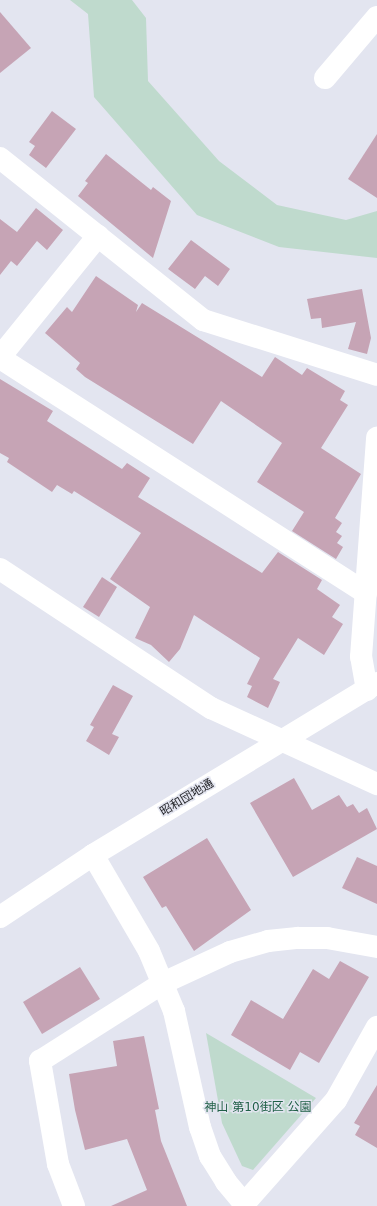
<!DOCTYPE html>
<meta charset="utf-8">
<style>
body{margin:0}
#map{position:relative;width:377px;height:1206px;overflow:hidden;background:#e3e5f0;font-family:"DejaVu Sans","Noto Sans JP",sans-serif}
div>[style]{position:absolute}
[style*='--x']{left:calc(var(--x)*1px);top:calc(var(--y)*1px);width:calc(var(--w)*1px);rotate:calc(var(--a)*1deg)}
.green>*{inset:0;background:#bfdacd}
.building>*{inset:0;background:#c6a4b5}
.minor>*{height:22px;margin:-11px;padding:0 11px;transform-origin:11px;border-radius:11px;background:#fff}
span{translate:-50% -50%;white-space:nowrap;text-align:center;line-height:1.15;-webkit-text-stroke:3px #e3e5f0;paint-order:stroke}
.street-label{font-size:12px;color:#26272b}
.park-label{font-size:12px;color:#206047}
</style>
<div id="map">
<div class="green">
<i style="clip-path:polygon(70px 0,132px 0,146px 18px,148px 81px,219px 161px,277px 205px,346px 220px,377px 211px,377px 258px,279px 247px,197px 215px,94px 97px,88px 14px)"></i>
<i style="clip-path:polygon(206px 1033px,316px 1098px,253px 1170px,242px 1166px,222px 1123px)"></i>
</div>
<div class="building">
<i style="clip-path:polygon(0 12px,31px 48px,0 73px)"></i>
<i style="clip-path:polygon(52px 111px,76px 129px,46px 168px,29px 155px,35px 146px,29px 142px)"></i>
<i style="clip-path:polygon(377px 134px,377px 198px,348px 179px)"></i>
<i style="clip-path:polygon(106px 154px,151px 190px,153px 187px,171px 201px,153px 258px,78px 196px,88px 183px,85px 181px)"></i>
<i style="clip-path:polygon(36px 208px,63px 230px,47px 250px,37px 241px,17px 266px,11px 261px,0 275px,0 219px,17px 232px)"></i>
<i style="clip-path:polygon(191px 240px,230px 269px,218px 286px,205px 276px,195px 289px,168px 269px)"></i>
<i style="clip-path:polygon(96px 276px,138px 305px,136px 312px,142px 303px,262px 377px,275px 357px,302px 375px,307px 368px,345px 391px,340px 400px,348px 405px,321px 448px,361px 474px,335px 518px,342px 523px,336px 532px,342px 536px,337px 543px,343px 547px,336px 559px,292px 531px,304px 512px,257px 482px,282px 443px,221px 401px,193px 444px,85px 377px,76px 369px,80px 363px,45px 333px,67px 307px,72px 312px)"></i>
<i style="clip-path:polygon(362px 289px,371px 338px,367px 354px,348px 349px,356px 322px,322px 328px,321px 318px,311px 319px,307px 299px)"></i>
<i style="clip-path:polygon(0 379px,53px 411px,47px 421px,122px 469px,127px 463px,150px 478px,138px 497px,262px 573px,278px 552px,322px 580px,317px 589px,340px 605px,332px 617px,343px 624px,324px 655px,298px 638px,273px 679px,280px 682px,268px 708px,247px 697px,252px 686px,247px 684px,260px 658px,194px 615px,180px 649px,169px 662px,151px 645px,135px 638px,150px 607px,110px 579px,141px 533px,74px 491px,72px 494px,57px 485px,52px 492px,7px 462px,9px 458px,0 453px)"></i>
<i style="clip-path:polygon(102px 577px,117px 587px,99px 617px,83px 607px)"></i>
<i style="clip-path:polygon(113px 685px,133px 696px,112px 734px,119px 737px,109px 755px,86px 741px,94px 727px,90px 725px)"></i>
<i style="clip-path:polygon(294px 778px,312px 810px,339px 795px,347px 807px,353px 804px,359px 813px,367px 808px,377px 829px,293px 877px,250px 803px)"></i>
<i style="clip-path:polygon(207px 838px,251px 910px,194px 951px,166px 906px,162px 908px,143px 877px)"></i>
<i style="clip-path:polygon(357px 857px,377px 866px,377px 904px,342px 888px)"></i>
<i style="clip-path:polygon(340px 961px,369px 977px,319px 1063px,300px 1052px,290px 1070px,231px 1035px,251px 1000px,283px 1019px,313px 969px,329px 979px)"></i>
<i style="clip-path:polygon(80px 967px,100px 999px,42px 1034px,23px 1002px)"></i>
<i style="clip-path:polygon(144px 1036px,159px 1109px,155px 1110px,161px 1141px,187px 1206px,111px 1206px,147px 1190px,127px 1139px,85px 1150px,75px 1110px,69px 1074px,117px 1066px,113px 1041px)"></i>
<i style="clip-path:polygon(377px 1085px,377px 1148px,355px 1135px,360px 1126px,354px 1123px)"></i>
</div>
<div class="minor">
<i style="--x:325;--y:78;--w:80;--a:-49.6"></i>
<i style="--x:0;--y:158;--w:260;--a:38.6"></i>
<i style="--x:203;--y:320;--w:182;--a:17.5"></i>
<i style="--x:0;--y:357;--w:156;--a:-51"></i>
<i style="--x:0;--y:358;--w:435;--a:32.7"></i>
<i style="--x:0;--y:569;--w:253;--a:33.4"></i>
<i style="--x:211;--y:708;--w:183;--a:24.6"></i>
<i style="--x:367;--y:690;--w:34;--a:-100"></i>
<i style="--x:361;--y:657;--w:220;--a:-85.8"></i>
<i style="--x:93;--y:855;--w:111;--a:59.7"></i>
<i style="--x:149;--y:951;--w:65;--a:67.4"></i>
<i style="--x:174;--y:1011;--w:119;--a:77.4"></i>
<i style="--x:200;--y:1127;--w:31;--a:71"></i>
<i style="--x:210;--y:1156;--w:31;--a:58"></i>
<i style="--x:226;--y:1182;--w:31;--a:50"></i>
<i style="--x:0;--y:917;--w:112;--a:-33.7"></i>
<i style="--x:93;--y:855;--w:332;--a:-31.2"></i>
<i style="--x:244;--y:1204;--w:139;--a:-48.5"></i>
<i style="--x:336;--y:1100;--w:84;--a:-60.7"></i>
<i style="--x:74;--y:1206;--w:45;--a:-110.9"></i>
<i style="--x:58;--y:1164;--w:105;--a:-99.9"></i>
<i style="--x:40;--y:1061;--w:146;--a:-32.4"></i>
<i style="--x:163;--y:983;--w:74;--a:-24.8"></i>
<i style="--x:230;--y:952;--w:40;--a:-16"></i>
<i style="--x:268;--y:941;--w:30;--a:-6"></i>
<i style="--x:298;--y:938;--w:29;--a:0"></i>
<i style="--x:327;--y:938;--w:51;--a:10.2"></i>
</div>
<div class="street-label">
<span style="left:187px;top:798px;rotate:-31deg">昭和団地通</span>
</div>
<div class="park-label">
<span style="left:258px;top:1108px">神山 第10街区 公園</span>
</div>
</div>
